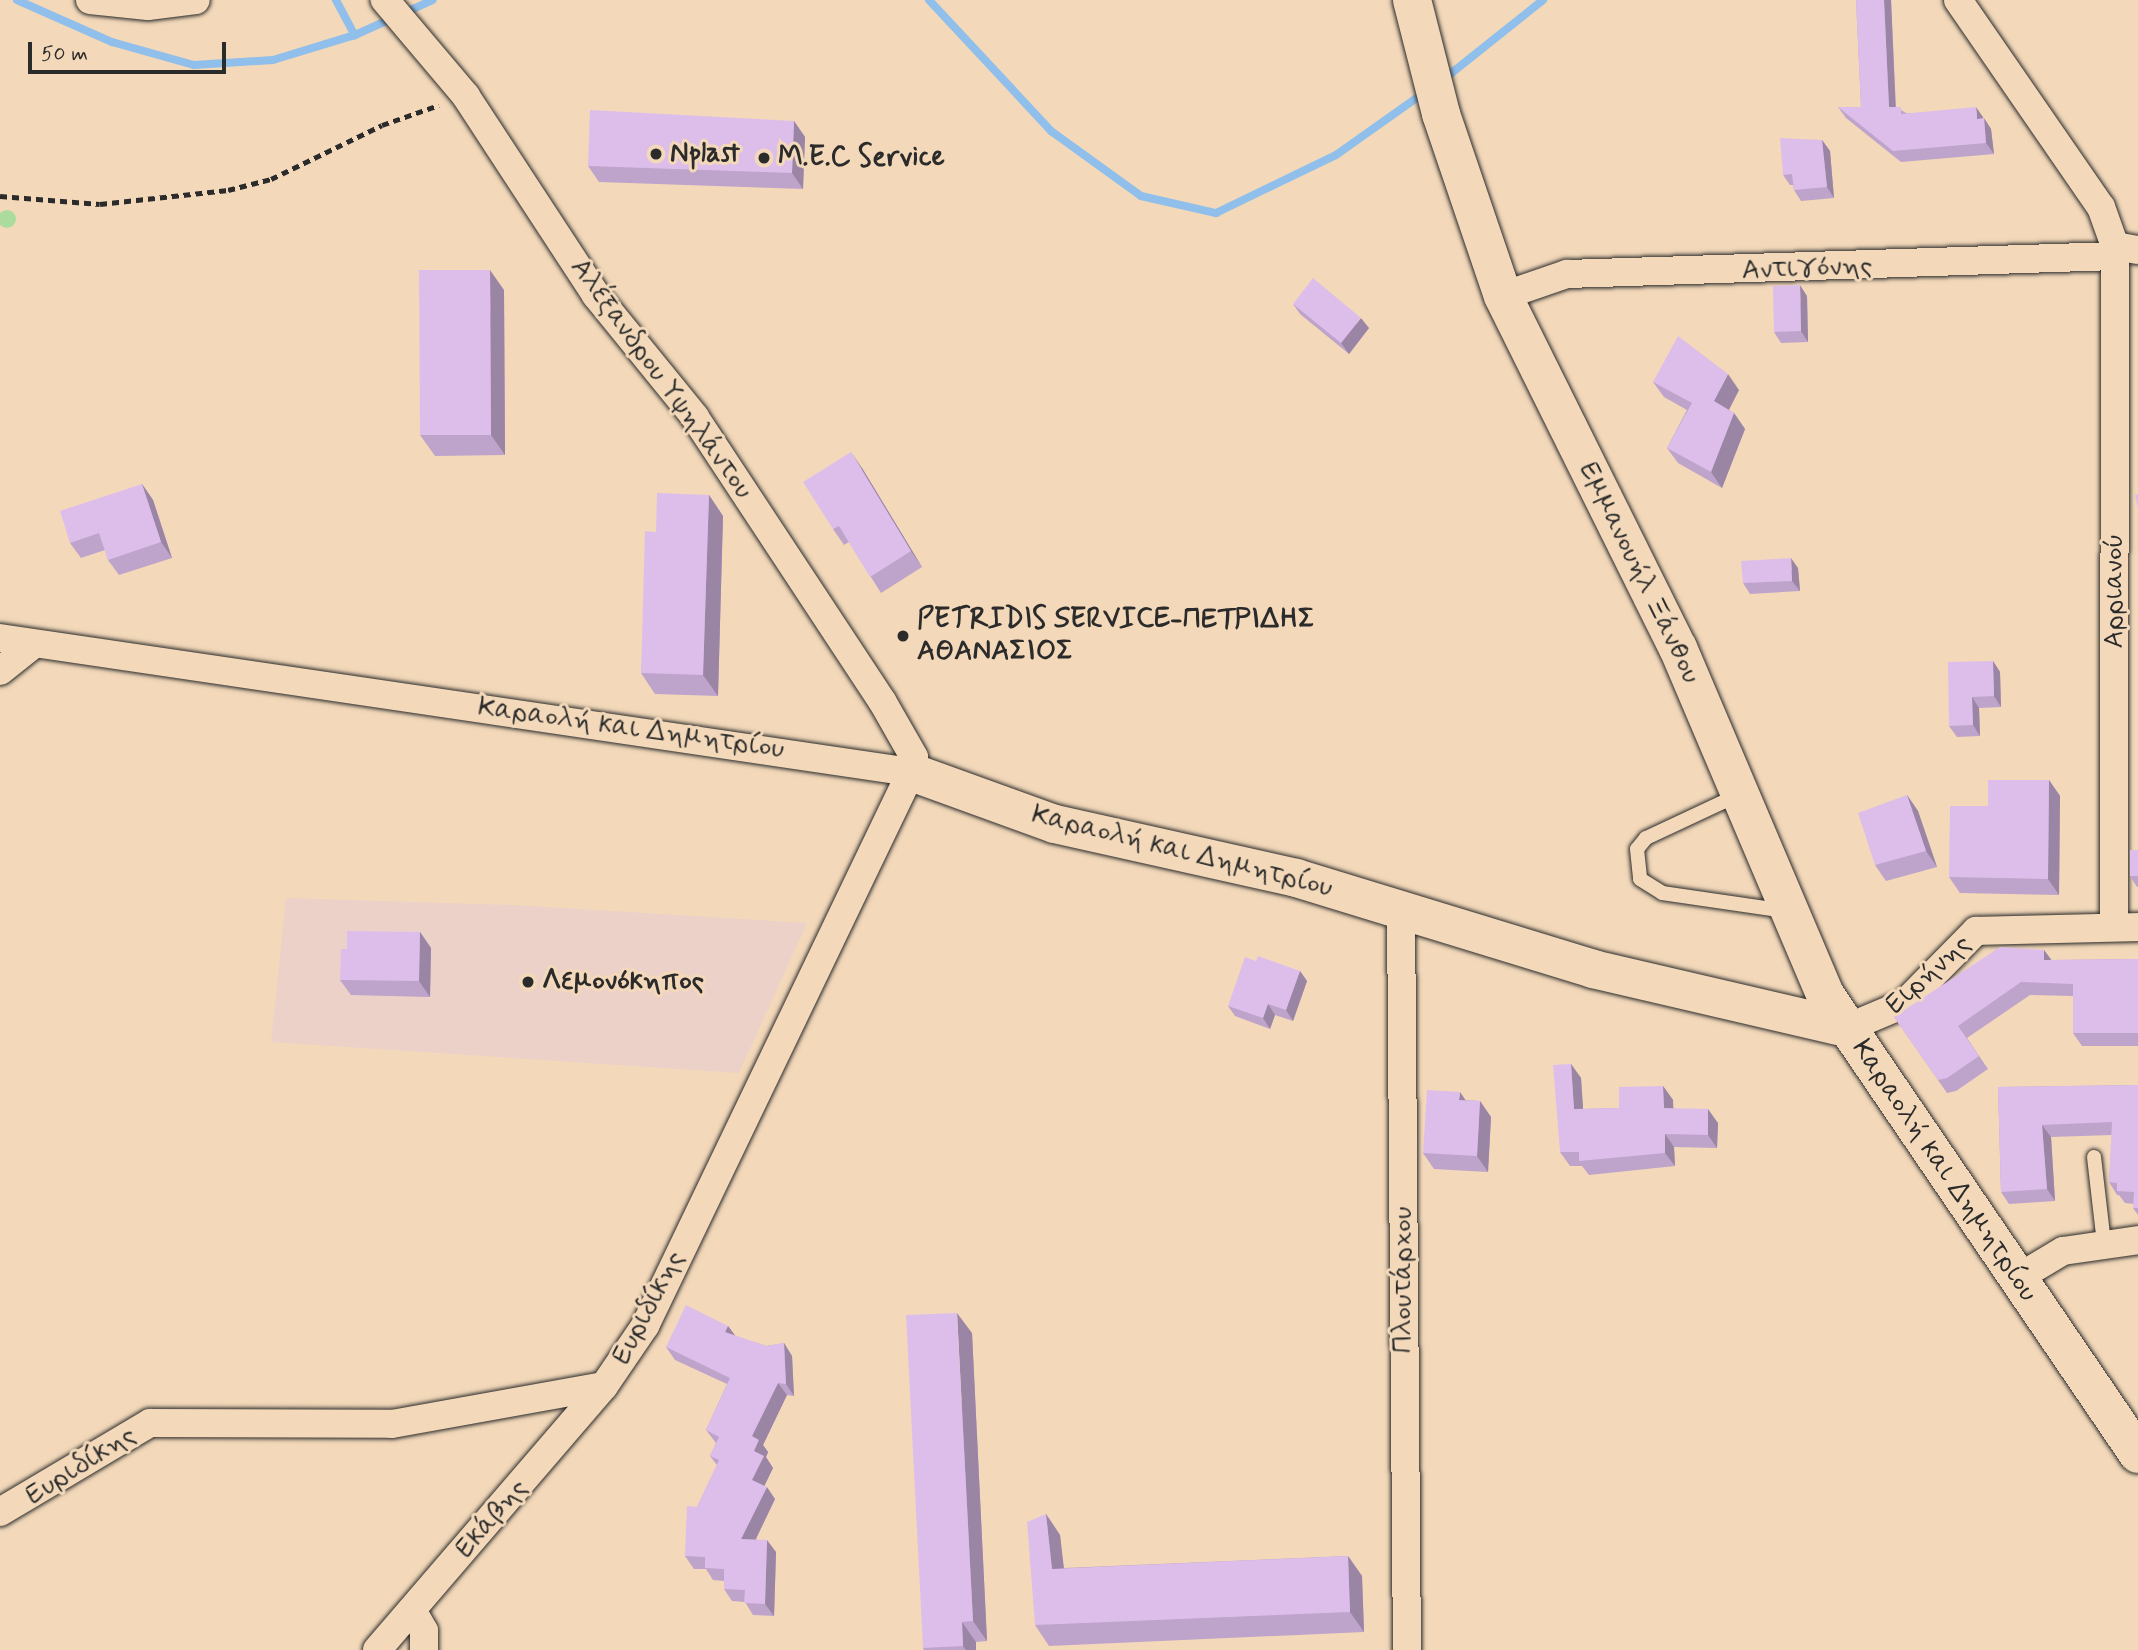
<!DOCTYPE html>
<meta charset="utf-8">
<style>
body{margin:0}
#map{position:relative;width:2138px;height:1650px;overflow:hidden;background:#f3d9ba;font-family:Mynerve,sans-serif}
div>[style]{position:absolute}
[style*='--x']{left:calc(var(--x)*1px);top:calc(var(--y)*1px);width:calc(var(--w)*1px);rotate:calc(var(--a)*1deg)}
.built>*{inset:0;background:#ecd1c9}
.green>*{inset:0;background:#abdc9d}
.round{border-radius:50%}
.stream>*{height:8px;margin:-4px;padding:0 4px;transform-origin:4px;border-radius:4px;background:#8fbfea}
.path>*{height:4.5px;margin-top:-2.25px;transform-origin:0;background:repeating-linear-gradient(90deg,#2b2b2b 0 7px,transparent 0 12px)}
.roads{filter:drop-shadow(0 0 2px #2b2b2b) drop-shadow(0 0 2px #2b2b2b)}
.lane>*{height:14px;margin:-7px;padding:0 7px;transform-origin:7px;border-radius:7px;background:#f3d9ba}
.street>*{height:28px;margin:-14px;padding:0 14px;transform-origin:14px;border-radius:14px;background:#f3d9ba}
.secondary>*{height:38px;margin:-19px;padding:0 19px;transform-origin:19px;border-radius:19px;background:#f3d9ba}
.wall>*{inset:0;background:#bea3ca}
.shaded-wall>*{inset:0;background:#9b85a4}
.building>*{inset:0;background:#ddbeeb}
.dots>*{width:19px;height:19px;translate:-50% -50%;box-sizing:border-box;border:4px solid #f3d9ba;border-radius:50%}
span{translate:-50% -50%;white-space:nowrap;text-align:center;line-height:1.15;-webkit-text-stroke:6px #f3d9ba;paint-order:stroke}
.poi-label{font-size:28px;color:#2b2b2b;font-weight:700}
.left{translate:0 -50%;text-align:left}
.street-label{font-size:28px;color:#2b2b2b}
.scale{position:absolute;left:28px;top:42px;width:198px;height:32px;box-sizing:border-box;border:4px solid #2b2b2b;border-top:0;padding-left:9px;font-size:21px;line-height:24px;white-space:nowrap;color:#2b2b2b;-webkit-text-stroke:5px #f3d9ba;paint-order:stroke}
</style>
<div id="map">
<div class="built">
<i style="clip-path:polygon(286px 898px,514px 905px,807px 923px,739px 1073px,271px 1042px)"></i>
</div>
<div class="green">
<i class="round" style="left:-2px;top:210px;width:18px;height:18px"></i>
</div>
<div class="stream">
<i style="--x:17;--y:0;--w:104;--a:23.9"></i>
<i style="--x:112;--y:42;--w:85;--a:15.7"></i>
<i style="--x:194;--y:65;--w:79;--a:-3.6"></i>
<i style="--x:273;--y:60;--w:86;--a:-17"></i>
<i style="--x:355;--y:35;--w:85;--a:-24.2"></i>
<i style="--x:336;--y:0;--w:40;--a:62"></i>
<i style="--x:929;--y:0;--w:179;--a:47"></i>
<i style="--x:1051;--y:131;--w:111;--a:35.8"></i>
<i style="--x:1141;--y:196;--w:77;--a:12.8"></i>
<i style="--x:1216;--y:213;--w:133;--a:-25.8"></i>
<i style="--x:1336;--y:155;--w:109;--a:-35.3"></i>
<i style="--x:1444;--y:79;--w:127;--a:-38.6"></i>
</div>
<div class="path">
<i style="--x:0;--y:196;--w:100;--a:4.6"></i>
<i style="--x:100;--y:204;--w:129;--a:-6.2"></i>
<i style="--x:228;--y:190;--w:44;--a:-14.3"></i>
<i style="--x:271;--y:179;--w:123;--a:-25.9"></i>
<i style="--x:382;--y:125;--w:60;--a:-19.3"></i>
</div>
<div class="roads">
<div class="lane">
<i style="--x:1738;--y:795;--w:102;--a:154.9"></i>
<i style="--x:1646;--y:838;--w:14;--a:129"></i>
<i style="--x:1637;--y:849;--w:30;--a:84"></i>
<i style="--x:1640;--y:879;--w:26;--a:32"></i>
<i style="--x:1662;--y:893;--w:125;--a:8.3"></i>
<i style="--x:2094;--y:1157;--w:87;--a:83.4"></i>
</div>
<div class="street">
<i style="--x:90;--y:0;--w:58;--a:5.9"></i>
<i style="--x:148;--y:6;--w:48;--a:-7.1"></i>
<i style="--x:1958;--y:0;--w:252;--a:55.4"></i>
<i style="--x:2101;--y:207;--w:41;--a:70.3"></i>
<i style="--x:1503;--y:296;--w:68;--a:-19"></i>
<i style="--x:1567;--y:274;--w:548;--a:-1.88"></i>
<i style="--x:0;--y:638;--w:921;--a:8.37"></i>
<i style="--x:0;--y:671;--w:43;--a:-38.5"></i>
<i style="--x:1401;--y:910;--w:740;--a:89.54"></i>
<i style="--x:2114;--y:927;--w:681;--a:-89.92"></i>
<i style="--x:2115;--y:246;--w:23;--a:10"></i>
<i style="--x:1847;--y:1028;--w:62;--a:-22.8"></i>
<i style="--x:1904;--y:1004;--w:103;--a:-45.4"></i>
<i style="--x:1976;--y:931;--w:162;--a:-1.4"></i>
<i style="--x:2016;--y:1279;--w:55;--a:-30.8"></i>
<i style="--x:2063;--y:1251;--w:76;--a:-8.3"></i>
<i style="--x:0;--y:1512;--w:174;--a:-30.7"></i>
<i style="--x:150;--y:1423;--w:242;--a:0.2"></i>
<i style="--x:392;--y:1424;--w:215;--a:-10.2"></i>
<i style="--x:604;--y:1386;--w:73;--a:-55.7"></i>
<i style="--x:645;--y:1326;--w:615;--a:-64.35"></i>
<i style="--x:911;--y:772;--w:15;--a:-79"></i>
<i style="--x:914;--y:757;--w:64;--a:-119.7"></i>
<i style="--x:882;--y:701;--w:340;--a:-123.4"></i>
<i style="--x:695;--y:417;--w:157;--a:-129.1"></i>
<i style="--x:596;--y:295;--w:238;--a:-123.2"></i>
<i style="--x:466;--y:96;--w:126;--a:-130.2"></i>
<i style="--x:412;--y:1610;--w:24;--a:60"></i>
<i style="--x:424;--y:1631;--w:19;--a:90"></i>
<i style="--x:377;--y:1650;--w:348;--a:-49.3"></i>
</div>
<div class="secondary">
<i style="--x:1412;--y:0;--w:118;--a:75.7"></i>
<i style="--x:1441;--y:114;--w:192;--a:71.2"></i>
<i style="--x:1503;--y:296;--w:393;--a:63.6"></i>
<i style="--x:1678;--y:648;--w:378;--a:67"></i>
<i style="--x:1826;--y:996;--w:554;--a:55.74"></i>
<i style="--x:911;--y:772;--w:153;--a:19.9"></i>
<i style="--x:1055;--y:824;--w:247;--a:12.6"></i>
<i style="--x:1296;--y:878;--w:311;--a:17"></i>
<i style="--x:1593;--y:969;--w:261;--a:13.1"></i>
</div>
</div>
<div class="wall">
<i style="clip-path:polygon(1856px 0,1891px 0,1896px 107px,1906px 113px,1983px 117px,1991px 129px,1994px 154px,1901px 162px,1846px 118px,1838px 107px,1861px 107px)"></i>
<i style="clip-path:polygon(794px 121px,805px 137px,803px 189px,599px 182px,588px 166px)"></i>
<i style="clip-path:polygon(1822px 140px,1830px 151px,1834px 198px,1801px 201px,1794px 190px,1793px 185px,1790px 185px,1783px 175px)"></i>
<i style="clip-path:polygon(504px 290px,505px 455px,435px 456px,420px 435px)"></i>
<i style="clip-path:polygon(1807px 296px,1808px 342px,1781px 343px,1774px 332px)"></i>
<i style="clip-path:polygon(1293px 304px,1369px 328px,1349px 354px,1300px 314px)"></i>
<i style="clip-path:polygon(1653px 382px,1739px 390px,1729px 410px,1734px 413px,1745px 429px,1722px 488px,1678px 463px,1667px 448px,1687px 410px,1664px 397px)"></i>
<i style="clip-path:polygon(862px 468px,922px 567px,881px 593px,849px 542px,844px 545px,833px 529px)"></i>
<i style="clip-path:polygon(142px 484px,153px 500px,172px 558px,119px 575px,108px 560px,105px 550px,81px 558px,70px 543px)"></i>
<i style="clip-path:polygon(709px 495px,723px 516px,718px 696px,655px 694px,641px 673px,656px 532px)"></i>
<i style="clip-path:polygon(1798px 568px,1800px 591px,1750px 594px,1743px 583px)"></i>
<i style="clip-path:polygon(1993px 661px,2000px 672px,2001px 707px,1979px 708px,1980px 736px,1957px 737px,1949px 726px)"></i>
<i style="clip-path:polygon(2049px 780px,2060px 796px,2059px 895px,1960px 893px,1949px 877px,1988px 806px)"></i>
<i style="clip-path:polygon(1907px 795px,1918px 811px,1937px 867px,1886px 881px,1875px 865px)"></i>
<i style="clip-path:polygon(2138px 850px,2138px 887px,2137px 887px,2130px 876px)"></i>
<i style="clip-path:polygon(420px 932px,431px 948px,430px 997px,351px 995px,340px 980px,347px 949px)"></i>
<i style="clip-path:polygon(2044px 950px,2051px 960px,2138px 959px,2138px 1046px,2082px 1046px,2073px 1033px,2073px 996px,2030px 995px,1967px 1038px,1988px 1069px,1956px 1091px,1947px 1093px,1894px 1017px)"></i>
<i style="clip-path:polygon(1300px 971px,1307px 981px,1293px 1021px,1275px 1015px,1270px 1029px,1235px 1016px,1228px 1006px)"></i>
<i style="clip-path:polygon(1571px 1064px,1581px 1078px,1583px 1109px,1619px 1108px,1663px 1086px,1673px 1100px,1673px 1108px,1718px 1123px,1717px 1148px,1674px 1147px,1675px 1166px,1589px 1175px,1582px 1166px,1570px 1166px,1560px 1152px)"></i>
<i style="clip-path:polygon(2138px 1085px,2138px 1215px,2133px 1208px,2134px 1204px,2125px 1203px,2119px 1195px,2117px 1195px,2109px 1182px,2112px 1135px,2051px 1137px,2055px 1201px,2009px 1204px,2001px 1192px,1998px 1087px)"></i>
<i style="clip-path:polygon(1466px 1100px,1480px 1101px,1491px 1117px,1488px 1172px,1434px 1169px,1423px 1153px)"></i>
<i style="clip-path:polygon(728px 1326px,735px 1336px,767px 1346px,784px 1343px,792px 1356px,794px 1396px,787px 1395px,763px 1445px,768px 1452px,766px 1457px,773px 1468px,764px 1486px,775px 1499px,756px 1539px,776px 1552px,774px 1616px,753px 1615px,745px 1602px,732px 1601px,724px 1589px,724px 1581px,713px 1580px,706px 1569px,694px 1569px,685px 1556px,697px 1507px,717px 1465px,710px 1456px,716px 1443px,706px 1430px,727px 1384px,675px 1360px,666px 1347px)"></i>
<i style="clip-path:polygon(972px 1333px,987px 1641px,976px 1642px,976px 1650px,924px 1650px,923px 1648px)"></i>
<i style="clip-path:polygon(1046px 1514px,1060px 1535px,1064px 1568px,1348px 1556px,1362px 1576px,1364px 1632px,1049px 1646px,1035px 1625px)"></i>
</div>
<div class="shaded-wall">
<i style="clip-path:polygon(1884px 0,1891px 0,1896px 118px,1889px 107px)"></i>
<i style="clip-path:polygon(1976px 107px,1983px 117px,1984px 130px,1977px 119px)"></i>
<i style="clip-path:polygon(1984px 118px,1991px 129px,1994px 154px,1986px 143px)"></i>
<i style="clip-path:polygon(794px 121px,805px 137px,803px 189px,792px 173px)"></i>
<i style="clip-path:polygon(1822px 140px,1830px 151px,1834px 198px,1827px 187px)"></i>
<i style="clip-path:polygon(490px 270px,504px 290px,505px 455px,491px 435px)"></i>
<i style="clip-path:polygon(1800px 285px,1807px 296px,1808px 342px,1801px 331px)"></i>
<i style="clip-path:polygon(1361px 318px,1369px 328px,1349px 354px,1341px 343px)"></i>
<i style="clip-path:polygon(1728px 374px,1739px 390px,1725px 417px,1714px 401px)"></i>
<i style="clip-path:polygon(1734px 413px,1745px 429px,1722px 488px,1711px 472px)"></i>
<i style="clip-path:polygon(851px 452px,862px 468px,922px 567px,911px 551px)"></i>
<i style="clip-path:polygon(142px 484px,153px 500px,172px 558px,161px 542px)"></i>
<i style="clip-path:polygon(709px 495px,723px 516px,718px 696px,703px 675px)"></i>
<i style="clip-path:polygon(1791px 558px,1798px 568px,1800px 591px,1792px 581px)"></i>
<i style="clip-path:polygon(1993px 661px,2000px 672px,2001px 707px,1994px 696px)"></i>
<i style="clip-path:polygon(1972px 697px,1979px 708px,1980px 736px,1973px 725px)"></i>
<i style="clip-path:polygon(2049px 780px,2060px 796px,2059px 895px,2048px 879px)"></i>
<i style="clip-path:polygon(1907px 795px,1918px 811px,1937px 867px,1926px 851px)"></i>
<i style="clip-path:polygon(420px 932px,431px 948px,430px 997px,419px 981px)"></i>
<i style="clip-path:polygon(2044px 950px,2053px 962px,2044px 960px)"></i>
<i style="clip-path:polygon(1300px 971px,1307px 981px,1293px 1021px,1286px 1010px)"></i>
<i style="clip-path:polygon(1268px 1004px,1275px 1015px,1270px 1029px,1263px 1018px)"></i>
<i style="clip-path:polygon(1571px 1064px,1581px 1078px,1584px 1123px,1574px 1109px)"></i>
<i style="clip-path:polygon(1663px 1086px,1673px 1100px,1674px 1122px,1664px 1108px)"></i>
<i style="clip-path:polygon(1460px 1092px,1471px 1108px,1459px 1100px)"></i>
<i style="clip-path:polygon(1480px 1101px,1491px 1117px,1488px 1172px,1477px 1156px)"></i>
<i style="clip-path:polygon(1708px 1109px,1718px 1123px,1717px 1148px,1708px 1135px)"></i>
<i style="clip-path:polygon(2042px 1125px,2051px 1137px,2055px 1201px,2047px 1189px)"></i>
<i style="clip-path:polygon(1665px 1134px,1674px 1147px,1675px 1166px,1665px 1153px)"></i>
<i style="clip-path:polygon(957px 1313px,972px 1333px,987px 1641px,973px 1621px)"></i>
<i style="clip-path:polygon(728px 1326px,737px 1338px,725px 1332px)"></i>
<i style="clip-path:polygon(784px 1343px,792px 1356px,794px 1396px,786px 1384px)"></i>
<i style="clip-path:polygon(778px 1383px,787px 1395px,763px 1445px,768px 1452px,766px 1457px,773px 1468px,761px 1493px,752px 1480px,754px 1451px,752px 1436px)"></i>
<i style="clip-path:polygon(767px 1487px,775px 1499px,750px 1551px,741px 1539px)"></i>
<i style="clip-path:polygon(1046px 1514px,1060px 1535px,1066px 1589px,1052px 1569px)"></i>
<i style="clip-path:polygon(767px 1540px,776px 1552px,774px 1616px,765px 1604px)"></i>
<i style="clip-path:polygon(1348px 1556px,1362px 1576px,1364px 1632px,1350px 1612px)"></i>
<i style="clip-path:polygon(962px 1622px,976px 1642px,976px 1650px,966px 1650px,963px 1646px)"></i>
</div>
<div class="building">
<i style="clip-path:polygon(1856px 0,1884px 0,1889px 107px,1901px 107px,1901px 114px,1976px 107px,1977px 119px,1984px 118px,1986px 143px,1893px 151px,1838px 107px,1861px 107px)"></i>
<i style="clip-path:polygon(590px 110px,794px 121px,792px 173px,588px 166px)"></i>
<i style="clip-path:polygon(1780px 138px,1822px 140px,1827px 187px,1794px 190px,1792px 174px,1783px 175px)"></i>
<i style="clip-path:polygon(419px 270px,490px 270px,491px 435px,420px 435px)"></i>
<i style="clip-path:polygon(1313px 278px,1361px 318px,1341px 343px,1293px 304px)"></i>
<i style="clip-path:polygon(1800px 285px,1801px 331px,1774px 332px,1773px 286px)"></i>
<i style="clip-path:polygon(1678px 336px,1728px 374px,1714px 401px,1734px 413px,1711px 472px,1667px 448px,1692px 403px,1653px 382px)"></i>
<i style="clip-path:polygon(851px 452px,911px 551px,870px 577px,839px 526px,833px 529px,803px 482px)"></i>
<i style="clip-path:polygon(142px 484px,161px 542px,108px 560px,99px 533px,70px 543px,60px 511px)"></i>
<i style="clip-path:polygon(657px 493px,709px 495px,703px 675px,641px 673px,645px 531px,656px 532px)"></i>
<i style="clip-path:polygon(2138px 494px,2138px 508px,2135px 495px)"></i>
<i style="clip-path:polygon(1791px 558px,1792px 581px,1743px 583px,1741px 561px)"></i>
<i style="clip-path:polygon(1993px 661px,1994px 696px,1972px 697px,1973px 725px,1949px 726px,1948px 662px)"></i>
<i style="clip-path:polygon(1988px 780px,2049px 780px,2048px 879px,1949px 877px,1950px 806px,1988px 806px)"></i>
<i style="clip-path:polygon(1907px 795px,1926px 851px,1875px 865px,1858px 813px)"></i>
<i style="clip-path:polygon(2130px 850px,2138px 850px,2138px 876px,2130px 876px)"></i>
<i style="clip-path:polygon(347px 931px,420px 932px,419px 981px,340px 980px,341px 949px,347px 949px)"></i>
<i style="clip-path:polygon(2000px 947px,2044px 950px,2044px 960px,2138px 959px,2138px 1033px,2073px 1033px,2073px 984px,2021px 982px,1958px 1026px,1979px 1056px,1947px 1078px,1938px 1080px,1894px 1017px)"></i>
<i style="clip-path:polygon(1258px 956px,1300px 971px,1286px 1010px,1268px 1004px,1263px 1018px,1228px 1006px,1245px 957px,1256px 961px)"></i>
<i style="clip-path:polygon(1571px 1064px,1574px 1109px,1619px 1108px,1619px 1087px,1663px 1086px,1664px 1108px,1708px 1109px,1708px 1135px,1665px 1134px,1665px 1153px,1579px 1161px,1579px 1152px,1560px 1152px,1553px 1065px)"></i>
<i style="clip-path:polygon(2138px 1085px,2138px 1208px,2133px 1208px,2134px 1192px,2117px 1191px,2117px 1183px,2109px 1182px,2112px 1122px,2042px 1125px,2047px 1189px,2001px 1192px,1998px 1087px)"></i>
<i style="clip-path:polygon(1427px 1090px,1460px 1092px,1459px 1100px,1480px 1101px,1477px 1156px,1423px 1153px)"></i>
<i style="clip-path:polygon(686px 1305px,728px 1326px,725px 1332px,767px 1346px,784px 1343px,786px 1384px,778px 1383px,752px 1436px,759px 1440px,754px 1451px,764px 1456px,752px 1480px,767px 1487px,741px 1539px,767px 1540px,765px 1604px,744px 1603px,745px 1590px,724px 1589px,724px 1569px,705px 1568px,705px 1557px,685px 1556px,687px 1506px,697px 1507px,719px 1460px,710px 1456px,719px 1437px,706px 1430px,730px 1378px,666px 1347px)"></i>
<i style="clip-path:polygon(957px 1313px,973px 1621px,962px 1622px,963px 1646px,923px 1648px,906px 1315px)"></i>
<i style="clip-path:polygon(1046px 1514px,1052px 1569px,1348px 1556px,1350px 1612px,1035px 1625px,1027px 1522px)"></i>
</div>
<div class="dots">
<i style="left:656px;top:154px;background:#2b2b2b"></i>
<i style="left:764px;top:158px;background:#2b2b2b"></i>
<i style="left:903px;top:636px;background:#2b2b2b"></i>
<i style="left:528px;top:982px;background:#2b2b2b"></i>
</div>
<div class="poi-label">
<span class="left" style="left:670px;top:154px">Nplast</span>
<span class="left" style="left:778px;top:158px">M.E.C Service</span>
<span class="left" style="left:917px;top:636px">PETRIDIS SERVICE-ΠΕΤΡΙΔΗΣ<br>ΑΘΑΝΑΣΙΟΣ</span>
<span class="left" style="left:542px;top:982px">Λεμονόκηπος</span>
</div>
<div class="street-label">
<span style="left:1807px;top:269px;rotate:-2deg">Αντιγόνης</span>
<span style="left:661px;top:379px;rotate:54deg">Αλέξανδρου Υψηλάντου</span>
<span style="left:1639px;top:573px;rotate:64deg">Εμμανουήλ Ξάνθου</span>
<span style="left:2115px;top:591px;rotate:-90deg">Αρριανού</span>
<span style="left:631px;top:729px;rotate:8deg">Καραολή και Δημητρίου</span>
<span style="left:1182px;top:852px;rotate:14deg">Καραολή και Δημητρίου</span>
<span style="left:1929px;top:975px;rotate:-42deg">Ειρήνης</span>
<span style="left:1944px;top:1171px;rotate:56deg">Καραολή και Δημητρίου</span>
<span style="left:1404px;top:1280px;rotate:-90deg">Πλουτάρχου</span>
<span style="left:649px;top:1308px;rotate:-62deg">Ευριδίκης</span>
<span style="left:81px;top:1466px;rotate:-32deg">Ευριδίκης</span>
<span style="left:492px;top:1519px;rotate:-49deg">Εκάβης</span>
</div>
<div class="scale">50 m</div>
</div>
